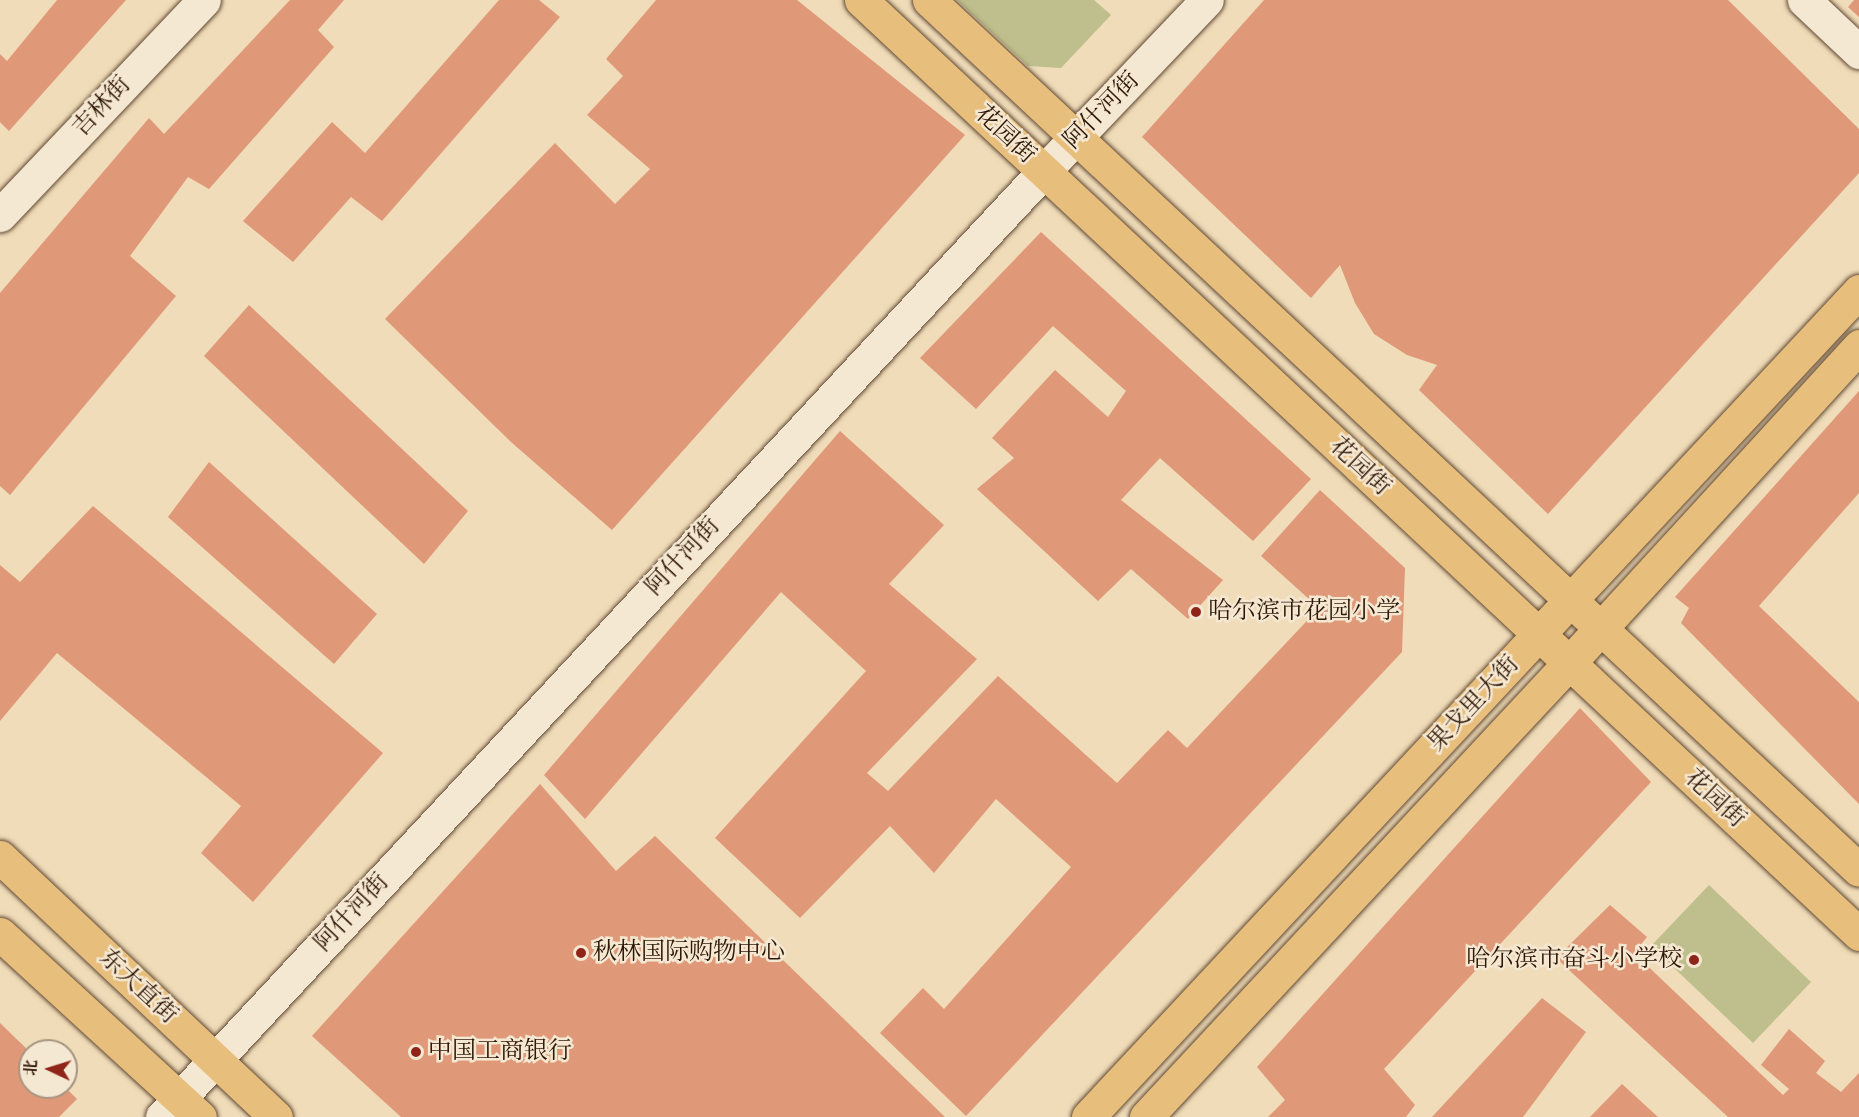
<!DOCTYPE html>
<meta charset="utf-8">
<style>
body{margin:0}
#map{position:relative;width:1859px;height:1117px;overflow:hidden;background:#f0dcb9;font-family:"IM FELL English","Noto Serif SC",serif}
div>[style]{position:absolute}
.green>*{inset:0;background:#bebf8c}
.building>*{inset:0;background:#df9878}
.roads{filter:drop-shadow(0 0 2px #604933) drop-shadow(0 0 2px #604933)}
.minor>*{height:33px;margin:-16.5px;padding:0 16.5px;transform-origin:16.5px;border-radius:16.5px;background:#f5e8d2}
.major>*{height:33px;margin:-16.5px;padding:0 16.5px;transform-origin:16.5px;border-radius:16.5px;background:#e8be7c}
.dots>*{width:16px;height:16px;translate:-50% -50%;box-sizing:border-box;border:3px solid #f5e8d2;border-radius:50%}
span{translate:-50% -50%;white-space:nowrap;text-align:center;line-height:1.15;-webkit-text-stroke:5px #f5e8d2;paint-order:stroke}
.street-label{font-size:24px;color:#301806}
.poi-label{font-size:24px;color:#301806}
.left{translate:0 -50%;text-align:left}
.right{translate:-100% -50%;text-align:right}
.north{position:absolute;left:18px;top:1039px;width:60px;height:60px;box-sizing:border-box;background:#f5e8d2;border:2px solid #a69580;border-radius:50%;rotate:274deg;font-size:16px;font-weight:700;line-height:24px;text-align:center;color:#301806}
.north::after{content:'';display:block;margin:auto;width:21px;height:27px;background:#8f2418;clip-path:polygon(50% 0,100% 100%,50% 72%,0 100%)}
</style>
<div id="map">
<div class="green">
<i style="clip-path:polygon(957px 0,1094px 0,1111px 15px,1061px 68px,1028px 66px)"></i>
<i style="clip-path:polygon(1709px 885px,1811px 982px,1753px 1043px,1651px 946px)"></i>
</div>
<div class="building">
<i style="clip-path:polygon(57px 0,126px 0,9px 131px,0 122px,0 54px,7px 61px)"></i>
<i style="clip-path:polygon(290px 0,344px 0,318px 30px,334px 47px,209px 189px,188px 177px,130px 256px,176px 296px,10px 495px,0 486px,0 293px,149px 118px,164px 134px)"></i>
<i style="clip-path:polygon(499px 0,539px 0,560px 17px,382px 221px,351px 197px,293px 262px,243px 221px,332px 122px,365px 153px)"></i>
<i style="clip-path:polygon(656px 0,797px 0,965px 135px,612px 530px,511px 442px,385px 319px,555px 143px,615px 204px,650px 169px,587px 115px,623px 76px,606px 59px)"></i>
<i style="clip-path:polygon(1264px 0,1728px 0,1859px 129px,1859px 173px,1548px 514px,1419px 390px,1437px 365px,1407px 355px,1374px 334px,1355px 303px,1340px 265px,1311px 298px,1142px 137px)"></i>
<i style="clip-path:polygon(1854px 0,1859px 0,1859px 17px,1848px 7px)"></i>
<i style="clip-path:polygon(1041px 232px,1311px 479px,1253px 541px,1160px 458px,1121px 500px,1223px 580px,1188px 619px,1131px 569px,1098px 601px,977px 489px,1014px 458px,992px 438px,1055px 370px,1108px 417px,1126px 391px,1053px 326px,976px 409px,920px 358px)"></i>
<i style="clip-path:polygon(249px 305px,468px 511px,424px 564px,204px 356px)"></i>
<i style="clip-path:polygon(1859px 391px,1859px 493px,1759px 606px,1859px 702px,1859px 804px,1681px 623px,1689px 608px,1675px 597px)"></i>
<i style="clip-path:polygon(840px 431px,944px 525px,889px 584px,977px 659px,867px 773px,888px 791px,998px 676px,1117px 783px,1168px 730px,1187px 748px,1319px 608px,1261px 556px,1320px 490px,1405px 568px,1402px 652px,966px 1116px,880px 1033px,923px 988px,944px 1009px,1071px 867px,996px 799px,934px 873px,890px 826px,800px 918px,715px 838px,866px 671px,781px 592px,585px 819px,544px 775px)"></i>
<i style="clip-path:polygon(209px 462px,377px 614px,334px 664px,168px 517px)"></i>
<i style="clip-path:polygon(93px 506px,383px 753px,253px 902px,201px 853px,241px 806px,57px 653px,0 721px,0 565px,20px 582px)"></i>
<i style="clip-path:polygon(1580px 708px,1651px 782px,1384px 1069px,1415px 1105px,1406px 1117px,1268px 1117px,1285px 1100px,1257px 1067px)"></i>
<i style="clip-path:polygon(540px 784px,616px 871px,655px 836px,945px 1117px,401px 1117px,312px 1036px)"></i>
<i style="clip-path:polygon(1610px 905px,1647px 937px,1634px 953px,1783px 1095px,1789px 1089px,1761px 1065px,1789px 1029px,1825px 1061px,1816px 1073px,1841px 1092px,1859px 1073px,1859px 1117px,1728px 1117px,1556px 958px)"></i>
<i style="clip-path:polygon(1542px 998px,1586px 1032px,1523px 1117px,1432px 1117px)"></i>
<i style="clip-path:polygon(0 1023px,30px 1052px,30px 1087px,65px 1087px,77px 1099px,59px 1117px,0 1117px)"></i>
<i style="clip-path:polygon(1622px 1084px,1658px 1117px,1590px 1117px)"></i>
</div>
<div class="roads">
<div class="minor">
<i style="left:1804px;top:0;width:76px;rotate:43.4deg"></i>
<i style="left:0;top:215px;width:296px;rotate:-46.5deg"></i>
<i style="left:162px;top:1117px;width:1293px;rotate:-47.01deg"></i>
<i style="left:1044px;top:171px;width:236px;rotate:-46.4deg"></i>
</div>
<div class="major">
<i style="left:861px;top:0;width:1367px;rotate:43.1deg"></i>
<i style="left:929px;top:0;width:1273px;rotate:43.09deg"></i>
<i style="left:0;top:857px;width:379px;rotate:43.3deg"></i>
<i style="left:0;top:934px;width:271px;rotate:42.5deg"></i>
<i style="left:1088px;top:1117px;width:1130px;rotate:-46.97deg"></i>
<i style="left:1146px;top:1117px;width:621px;rotate:-47.02deg"></i>
<i style="left:1569px;top:663px;width:430px;rotate:-47.5deg"></i>
</div>
</div>
<div class="dots">
<i style="left:1196px;top:612px;background:#8f2418"></i>
<i style="left:581px;top:953px;background:#8f2418"></i>
<i style="left:1694px;top:960px;background:#8f2418"></i>
<i style="left:416px;top:1052px;background:#8f2418"></i>
</div>
<div class="street-label">
<span style="left:102px;top:107px;rotate:-47deg">吉林街</span>
<span style="left:1102px;top:111px;rotate:-46deg">阿什河街</span>
<span style="left:1005px;top:135px;rotate:43deg">花园街</span>
<span style="left:1360px;top:467px;rotate:43deg">花园街</span>
<span style="left:683px;top:557px;rotate:-47deg">阿什河街</span>
<span style="left:1474px;top:704px;rotate:-47deg">果戈里大街</span>
<span style="left:1715px;top:799px;rotate:43deg">花园街</span>
<span style="left:352px;top:913px;rotate:-47deg">阿什河街</span>
<span style="left:138px;top:987px;rotate:43deg">东大直街</span>
</div>
<div class="poi-label">
<span class="left" style="left:1208px;top:612px">哈尔滨市花园小学</span>
<span class="left" style="left:593px;top:953px">秋林国际购物中心</span>
<span class="right" style="left:1682px;top:960px">哈尔滨市奋斗小学校</span>
<span class="left" style="left:428px;top:1052px">中国工商银行</span>
</div>
<div class="north">北</div>
</div>
